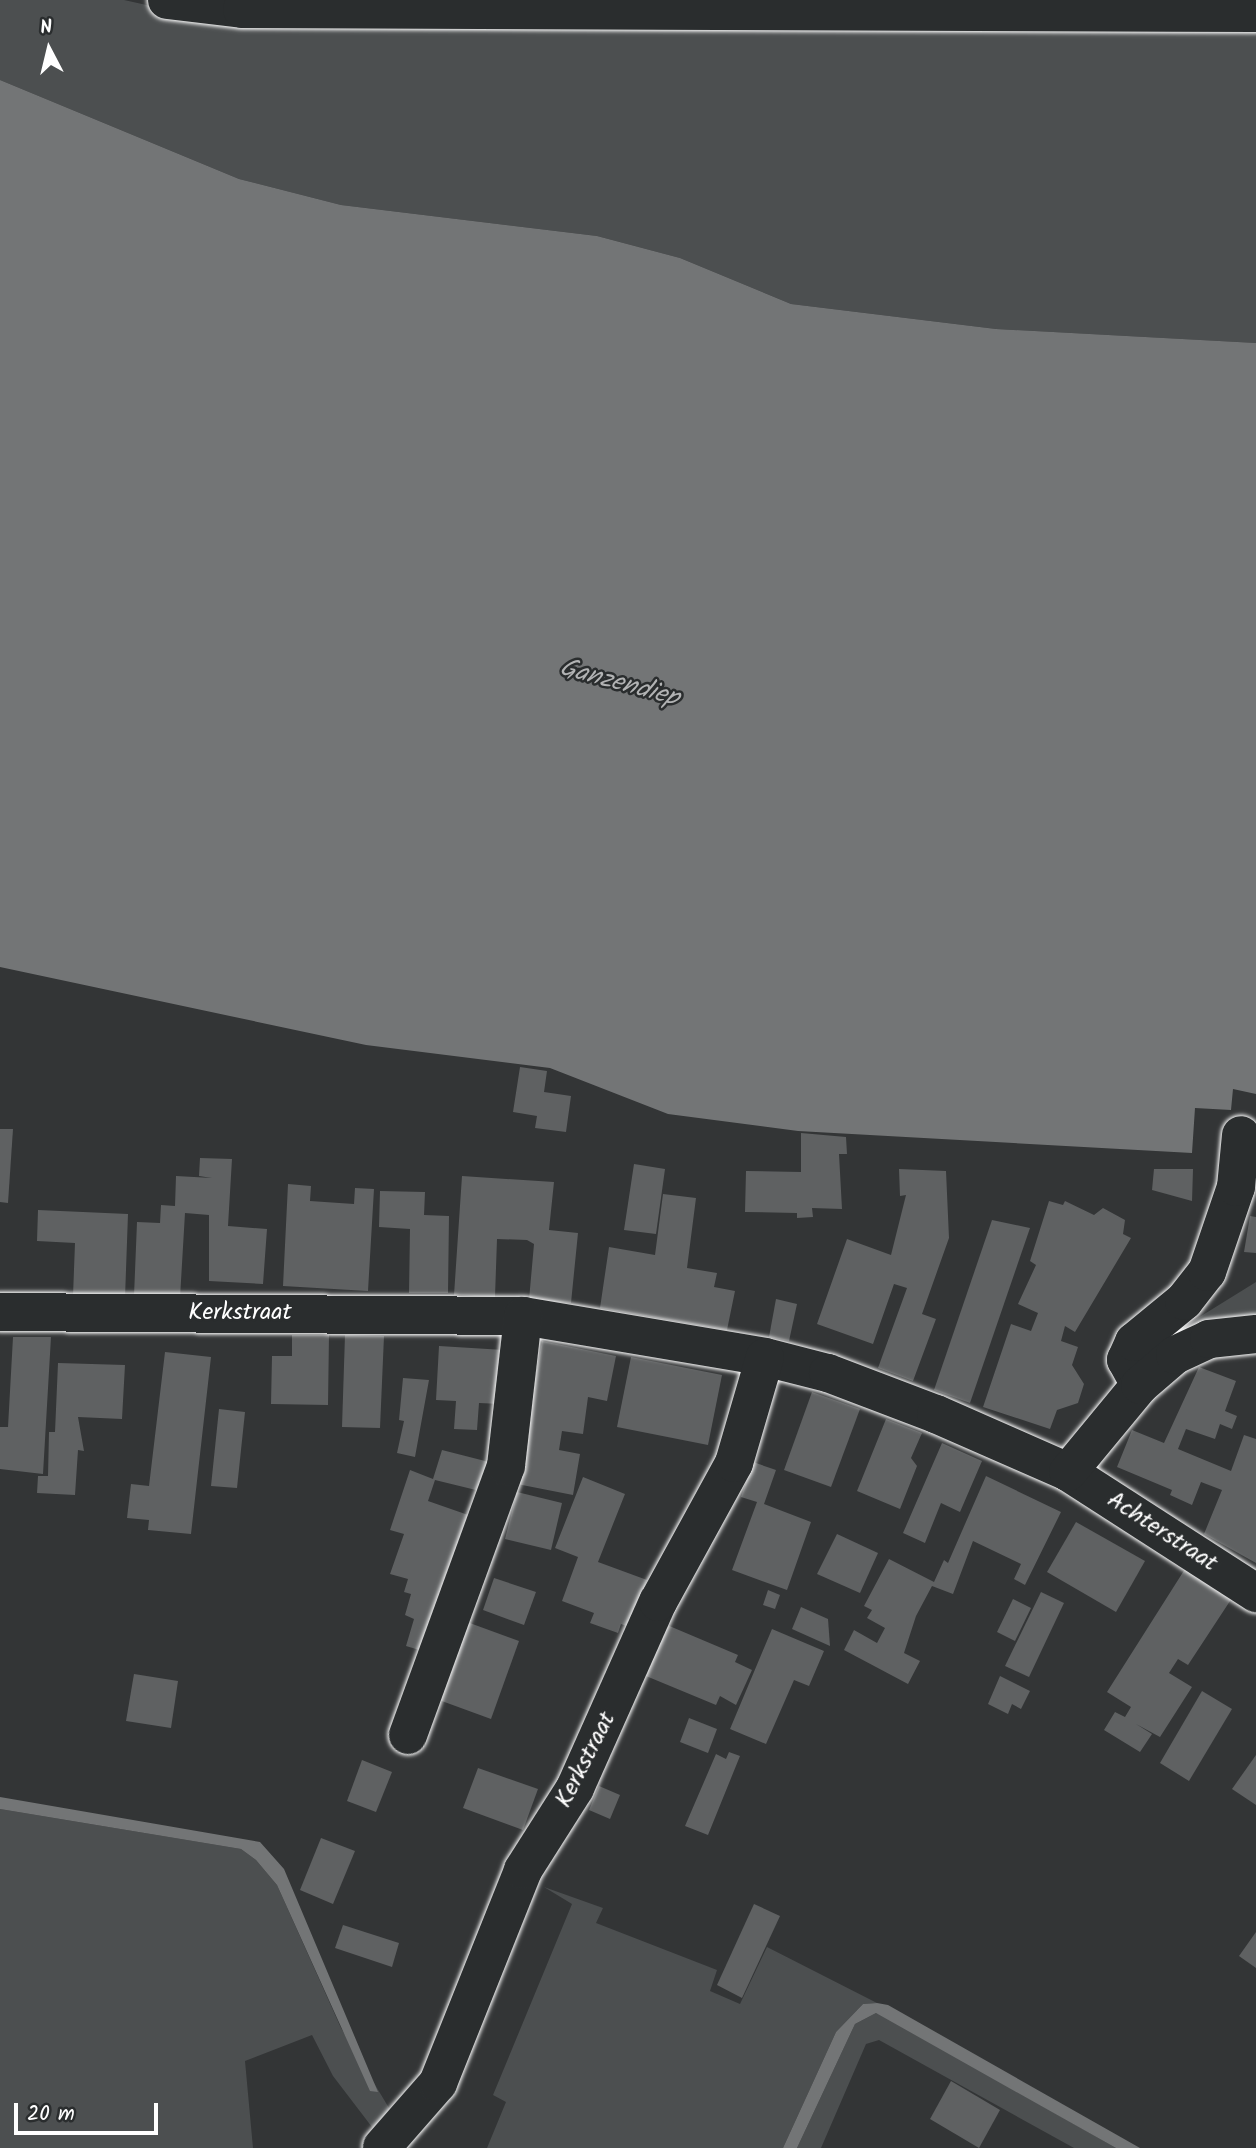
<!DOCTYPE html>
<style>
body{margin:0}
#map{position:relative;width:1256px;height:2148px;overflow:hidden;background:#333536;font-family:Kalam,sans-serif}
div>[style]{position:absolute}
.green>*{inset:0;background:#4c4f50}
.water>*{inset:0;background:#737576}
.building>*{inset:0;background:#5f6162}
.roads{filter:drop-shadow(0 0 2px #fff) drop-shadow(0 0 2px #fff)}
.minor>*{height:38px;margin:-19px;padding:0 19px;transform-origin:19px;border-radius:19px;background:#2a2d2e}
span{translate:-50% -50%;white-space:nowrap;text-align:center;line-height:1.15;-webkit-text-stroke:5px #2a2d2e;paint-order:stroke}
.street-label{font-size:24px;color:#fff}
.water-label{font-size:26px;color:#b2b3b4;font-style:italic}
.north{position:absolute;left:14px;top:14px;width:70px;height:70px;-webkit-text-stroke:5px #2a2d2e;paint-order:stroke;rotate:353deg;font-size:19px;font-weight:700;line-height:28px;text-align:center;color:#fff}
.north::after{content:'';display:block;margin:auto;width:24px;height:32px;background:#fff;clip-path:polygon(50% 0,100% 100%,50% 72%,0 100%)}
.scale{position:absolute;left:14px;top:2103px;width:144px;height:32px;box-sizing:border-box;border:4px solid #fff;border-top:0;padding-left:9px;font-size:21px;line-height:24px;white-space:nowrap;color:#fff;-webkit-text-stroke:5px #2a2d2e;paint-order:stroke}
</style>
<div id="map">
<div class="green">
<i style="clip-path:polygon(0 0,124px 0,178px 12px,1256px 23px,1256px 343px,996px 329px,791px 304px,680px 258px,597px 236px,341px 205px,239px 179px,0 80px)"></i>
<i style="clip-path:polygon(1256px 1282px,1256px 1316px,1219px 1320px,1164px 1339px)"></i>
<i style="clip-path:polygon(0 1809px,241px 1849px,256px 1860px,277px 1885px,341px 2028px,392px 2113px,375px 2131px,333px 2076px,312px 2035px,245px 2061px,253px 2148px,0 2148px)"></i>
<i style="clip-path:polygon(544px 1887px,603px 1908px,596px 1923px,717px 1970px,710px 1991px,740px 2004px,767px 1947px,877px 2003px,863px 2004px,836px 2032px,783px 2148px,487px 2148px,506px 2102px,493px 2095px,572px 1904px)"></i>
<i style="clip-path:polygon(876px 2013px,884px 2015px,1116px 2148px,1074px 2148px,879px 2040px,866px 2044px,821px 2148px,797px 2148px,855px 2024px)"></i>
</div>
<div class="water">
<i style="clip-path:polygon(0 80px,239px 179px,341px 205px,597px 236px,680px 258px,791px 304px,996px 329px,1256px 343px,1256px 1094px,1233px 1089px,1231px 1110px,1195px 1108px,1192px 1153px,798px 1131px,668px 1114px,550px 1068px,366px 1045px,0 967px)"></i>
<i style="clip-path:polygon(0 1797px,260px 1842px,284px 1869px,378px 2092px,370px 2091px,277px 1885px,256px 1860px,241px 1849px,0 1809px)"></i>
<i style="clip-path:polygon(877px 2003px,888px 2005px,1140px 2148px,1116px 2148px,876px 2013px,855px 2024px,797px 2148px,783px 2148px,836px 2032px,863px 2004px)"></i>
</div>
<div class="building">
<i style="clip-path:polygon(520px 1067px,547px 1071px,544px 1092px,571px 1096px,566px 1132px,535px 1128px,537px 1116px,513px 1112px)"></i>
<i style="clip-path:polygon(0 1129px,13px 1129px,8px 1203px,0 1202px)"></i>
<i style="clip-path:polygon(801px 1133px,846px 1137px,847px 1154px,839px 1154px,842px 1209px,812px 1208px,813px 1217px,797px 1218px,797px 1213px,745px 1212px,746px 1171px,801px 1172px)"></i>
<i style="clip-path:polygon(200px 1158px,232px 1159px,228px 1226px,267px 1229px,263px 1284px,209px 1281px,209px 1215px,185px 1213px,180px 1298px,134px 1296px,137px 1222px,160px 1223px,161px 1205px,175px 1206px,176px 1176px,212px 1178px,199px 1176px)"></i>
<i style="clip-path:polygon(634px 1164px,665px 1169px,656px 1234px,624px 1230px)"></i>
<i style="clip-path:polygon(899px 1169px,946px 1171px,949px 1238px,922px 1314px,936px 1319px,913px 1381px,878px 1368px,907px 1288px,894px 1284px,873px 1344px,817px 1324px,847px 1239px,891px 1255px,906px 1195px,900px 1196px)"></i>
<i style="clip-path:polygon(1154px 1169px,1193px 1169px,1192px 1201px,1152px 1190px)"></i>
<i style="clip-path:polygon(462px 1176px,554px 1182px,549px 1230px,578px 1233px,571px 1303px,529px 1300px,534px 1244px,527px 1240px,497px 1239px,495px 1297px,454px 1295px)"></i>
<i style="clip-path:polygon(288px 1184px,311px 1186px,310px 1201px,354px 1204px,355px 1188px,374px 1189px,368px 1291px,283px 1286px)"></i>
<i style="clip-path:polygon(380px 1191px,425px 1192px,424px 1215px,449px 1216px,448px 1293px,409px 1293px,410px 1229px,379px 1227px)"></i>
<i style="clip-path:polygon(663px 1194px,696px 1198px,687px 1268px,717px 1273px,714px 1287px,735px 1291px,727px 1330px,600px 1308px,609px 1247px,655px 1255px)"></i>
<i style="clip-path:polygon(1049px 1201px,1063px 1205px,1065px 1201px,1094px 1215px,1103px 1208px,1125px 1220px,1123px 1234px,1131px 1238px,1075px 1332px,1065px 1326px,1061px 1341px,1078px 1347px,1072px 1365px,1084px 1384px,1078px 1403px,1057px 1410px,1050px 1429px,983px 1407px,1011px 1324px,1031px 1331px,1038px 1313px,1018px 1304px,1036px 1265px,1030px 1261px)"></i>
<i style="clip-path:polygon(38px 1210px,128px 1214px,125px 1298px,73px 1296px,75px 1243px,37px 1241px)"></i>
<i style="clip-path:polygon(1250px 1216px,1256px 1217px,1256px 1253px,1244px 1252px)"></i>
<i style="clip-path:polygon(992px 1220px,1030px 1228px,970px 1403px,934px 1390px)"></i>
<i style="clip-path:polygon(776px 1299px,797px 1304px,789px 1341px,769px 1337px)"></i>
<i style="clip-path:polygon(292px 1335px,329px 1335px,328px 1405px,271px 1404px,272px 1356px,292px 1356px)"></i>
<i style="clip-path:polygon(345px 1335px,384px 1336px,380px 1428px,342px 1427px)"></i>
<i style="clip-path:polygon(13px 1337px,51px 1337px,43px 1474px,0 1469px,0 1427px,8px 1427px)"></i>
<i style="clip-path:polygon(542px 1341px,616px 1356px,607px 1401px,588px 1397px,583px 1434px,562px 1431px,559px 1450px,580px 1454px,573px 1495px,517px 1484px)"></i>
<i style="clip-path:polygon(439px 1346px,504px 1350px,501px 1404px,479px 1403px,477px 1430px,454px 1429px,456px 1401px,436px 1400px)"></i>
<i style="clip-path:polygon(165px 1352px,211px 1357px,191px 1534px,148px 1530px,149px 1520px,127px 1518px,131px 1484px,149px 1486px)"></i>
<i style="clip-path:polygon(631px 1357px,722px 1375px,708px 1445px,617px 1427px)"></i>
<i style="clip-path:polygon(58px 1363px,125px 1365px,122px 1419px,78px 1417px,84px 1451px,78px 1450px,75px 1495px,37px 1493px,38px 1476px,48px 1476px,49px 1432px,55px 1432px)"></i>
<i style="clip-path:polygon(1199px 1367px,1236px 1381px,1225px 1411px,1237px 1416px,1232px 1429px,1220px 1424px,1215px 1439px,1186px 1429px,1178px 1449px,1231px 1471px,1244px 1435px,1256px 1439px,1256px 1563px,1204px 1534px,1222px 1490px,1201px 1482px,1192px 1505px,1170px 1495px,1172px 1490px,1117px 1467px,1132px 1430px,1164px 1443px)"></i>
<i style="clip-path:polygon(403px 1378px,429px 1380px,415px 1457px,397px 1453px,404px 1421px,399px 1420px)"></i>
<i style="clip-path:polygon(812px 1392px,860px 1409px,831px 1487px,784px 1470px)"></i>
<i style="clip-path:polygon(219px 1409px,245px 1412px,237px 1488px,211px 1486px)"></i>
<i style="clip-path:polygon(886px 1419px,922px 1433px,911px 1458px,917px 1466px,900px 1509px,857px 1491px)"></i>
<i style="clip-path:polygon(942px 1443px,982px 1461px,960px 1512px,941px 1503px,925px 1543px,903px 1533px)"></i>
<i style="clip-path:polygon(442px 1450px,489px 1462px,480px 1491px,435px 1480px,428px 1501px,471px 1516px,426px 1652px,406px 1646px,414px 1619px,405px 1615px,411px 1594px,404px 1592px,408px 1579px,390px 1574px,404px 1534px,390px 1530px,410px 1470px,433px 1479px)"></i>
<i style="clip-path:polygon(753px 1462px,776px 1470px,764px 1504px,811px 1522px,787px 1590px,732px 1570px,757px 1502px,741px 1497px)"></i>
<i style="clip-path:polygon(986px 1476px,1061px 1512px,1025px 1585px,1014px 1579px,1021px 1564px,973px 1541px,953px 1594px,932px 1586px,916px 1616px,904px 1653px,920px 1661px,908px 1684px,844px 1650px,854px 1630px,877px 1643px,885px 1628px,867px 1618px,872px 1610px,864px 1606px,889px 1559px,934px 1582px,944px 1560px,948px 1563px)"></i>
<i style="clip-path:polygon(583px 1477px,625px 1494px,598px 1562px,647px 1580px,629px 1627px,621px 1624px,618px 1633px,590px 1623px,594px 1613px,562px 1601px,578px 1557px,555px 1548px)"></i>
<i style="clip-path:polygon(517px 1492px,562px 1503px,551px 1550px,505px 1539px)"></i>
<i style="clip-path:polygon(1076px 1522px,1145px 1561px,1116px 1612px,1047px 1572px)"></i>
<i style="clip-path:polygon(837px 1534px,878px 1553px,860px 1593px,817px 1574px)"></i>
<i style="clip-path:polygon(1185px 1569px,1232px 1598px,1188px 1665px,1178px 1659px,1169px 1673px,1192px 1687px,1160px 1737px,1136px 1724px,1152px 1734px,1140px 1752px,1104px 1730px,1115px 1712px,1125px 1717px,1131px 1707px,1107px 1692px)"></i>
<i style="clip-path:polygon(494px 1578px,536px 1592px,524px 1625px,483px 1610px)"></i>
<i style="clip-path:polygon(768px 1590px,780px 1595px,775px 1609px,763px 1605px)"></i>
<i style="clip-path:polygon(1041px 1592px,1064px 1603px,1029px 1677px,1005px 1666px)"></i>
<i style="clip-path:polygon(1013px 1599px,1031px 1608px,1015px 1641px,997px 1632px)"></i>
<i style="clip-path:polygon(801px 1607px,828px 1619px,830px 1646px,792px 1629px)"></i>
<i style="clip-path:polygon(467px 1622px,519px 1641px,491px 1719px,439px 1700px)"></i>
<i style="clip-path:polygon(667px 1625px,738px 1655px,735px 1662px,752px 1670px,736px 1705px,720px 1696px,716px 1705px,646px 1676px)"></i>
<i style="clip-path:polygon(772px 1629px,824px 1651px,809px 1686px,794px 1680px,766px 1744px,730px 1729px)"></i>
<i style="clip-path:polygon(134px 1674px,178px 1681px,171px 1728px,126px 1721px)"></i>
<i style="clip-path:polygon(1000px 1676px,1030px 1691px,1021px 1709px,1012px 1704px,1008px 1714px,988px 1704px)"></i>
<i style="clip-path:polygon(1202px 1691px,1232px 1709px,1189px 1781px,1160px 1763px)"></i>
<i style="clip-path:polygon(689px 1718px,717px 1729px,708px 1753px,680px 1742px)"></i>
<i style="clip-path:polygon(729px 1752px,740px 1756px,708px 1835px,685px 1826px,716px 1754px,726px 1759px)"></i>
<i style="clip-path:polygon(1256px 1755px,1256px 1805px,1232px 1789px)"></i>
<i style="clip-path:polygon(362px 1760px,392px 1772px,376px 1812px,347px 1801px)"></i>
<i style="clip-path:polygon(478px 1768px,538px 1789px,523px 1830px,463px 1808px)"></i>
<i style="clip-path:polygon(599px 1786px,620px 1795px,610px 1819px,589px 1810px)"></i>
<i style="clip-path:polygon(321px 1838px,355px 1851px,333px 1904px,300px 1890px)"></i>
<i style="clip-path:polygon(754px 1904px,780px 1916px,742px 1998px,717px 1985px)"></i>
<i style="clip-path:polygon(343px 1925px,399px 1943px,392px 1967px,335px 1948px)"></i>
<i style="clip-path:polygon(1256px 1932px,1256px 1968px,1239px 1956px)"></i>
<i style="clip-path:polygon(951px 2081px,1000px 2110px,979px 2148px,930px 2119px)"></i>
</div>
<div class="roads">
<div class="minor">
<i style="left:167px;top:0;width:76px;rotate:6.8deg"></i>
<i style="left:242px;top:9px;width:1014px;rotate:0.23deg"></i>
<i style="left:0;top:1312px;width:523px;rotate:0.44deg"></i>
<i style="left:523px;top:1316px;width:245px;rotate:9.6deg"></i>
<i style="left:765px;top:1357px;width:65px;rotate:14.3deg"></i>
<i style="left:828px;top:1373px;width:116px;rotate:20.8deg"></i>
<i style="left:936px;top:1414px;width:144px;rotate:23.7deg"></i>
<i style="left:1068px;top:1472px;width:224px;rotate:32.8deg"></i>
<i style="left:1140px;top:1385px;width:29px;rotate:-119deg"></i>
<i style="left:1126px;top:1360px;width:20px;rotate:-66deg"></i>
<i style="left:1134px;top:1342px;width:65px;rotate:-39.4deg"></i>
<i style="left:1184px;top:1301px;width:37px;rotate:-52deg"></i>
<i style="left:1207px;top:1272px;width:90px;rotate:-71.2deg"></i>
<i style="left:1236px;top:1187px;width:52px;rotate:-84.5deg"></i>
<i style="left:1068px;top:1472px;width:113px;rotate:-50.4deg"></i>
<i style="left:1140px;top:1385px;width:46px;rotate:-40.6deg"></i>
<i style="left:1175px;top:1355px;width:38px;rotate:-25deg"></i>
<i style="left:1209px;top:1339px;width:47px;rotate:-6.1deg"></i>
<i style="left:408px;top:1735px;width:286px;rotate:-70deg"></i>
<i style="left:506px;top:1466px;width:151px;rotate:-83.5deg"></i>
<i style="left:382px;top:2147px;width:85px;rotate:-48.8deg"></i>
<i style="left:438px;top:2083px;width:229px;rotate:-68.2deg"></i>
<i style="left:523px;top:1870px;width:97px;rotate:-57.6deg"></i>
<i style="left:575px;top:1788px;width:204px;rotate:-66deg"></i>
<i style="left:658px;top:1602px;width:158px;rotate:-61.3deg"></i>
<i style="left:734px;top:1463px;width:110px;rotate:-73.7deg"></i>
</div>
</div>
<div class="street-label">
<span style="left:240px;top:1313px">Kerkstraat</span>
<span style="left:1162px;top:1532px;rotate:33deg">Achterstraat</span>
<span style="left:586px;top:1760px;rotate:-63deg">Kerkstraat</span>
</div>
<div class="water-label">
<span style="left:619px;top:684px;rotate:15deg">Ganzendiep</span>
</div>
<div class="north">N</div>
<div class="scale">20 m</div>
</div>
